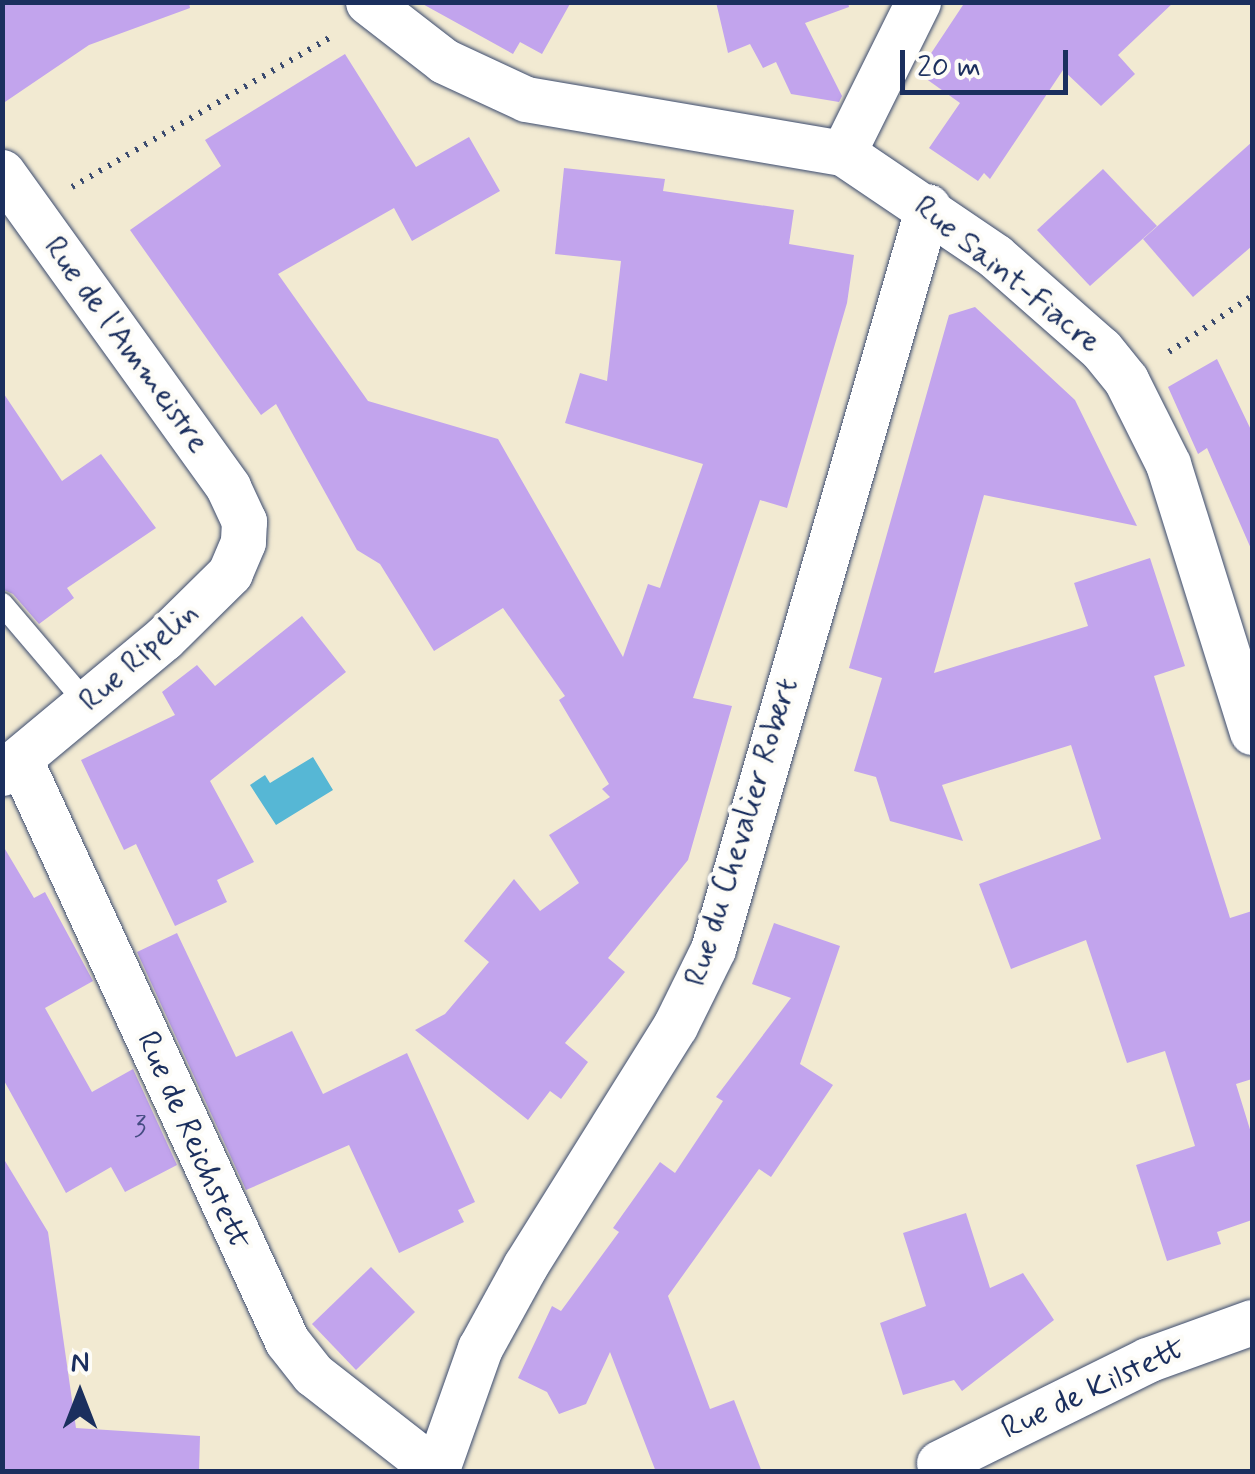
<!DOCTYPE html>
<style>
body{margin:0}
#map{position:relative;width:1255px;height:1474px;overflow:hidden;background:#f2ead2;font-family:Mynerve,sans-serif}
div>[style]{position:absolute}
.water>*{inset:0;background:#56b7d5}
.building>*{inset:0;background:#c2a4ed}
.path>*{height:6px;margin-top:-3px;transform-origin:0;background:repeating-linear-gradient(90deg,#3b4b6f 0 2.5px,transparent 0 10.5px)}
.roads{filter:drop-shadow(0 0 2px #3b4b6f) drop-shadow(0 0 2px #3b4b6f)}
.service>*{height:22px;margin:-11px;padding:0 11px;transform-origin:11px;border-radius:11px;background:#fff}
.minor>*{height:45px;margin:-22.5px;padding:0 22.5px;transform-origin:22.5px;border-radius:22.5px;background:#fff}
span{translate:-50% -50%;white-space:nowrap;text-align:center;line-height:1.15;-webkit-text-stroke:8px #fdfcf7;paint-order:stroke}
.number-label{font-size:28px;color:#454c82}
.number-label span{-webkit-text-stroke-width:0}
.street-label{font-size:32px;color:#1b2f5e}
.frame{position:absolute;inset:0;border:5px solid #1b2f5e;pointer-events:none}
.north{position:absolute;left:30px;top:1344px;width:100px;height:100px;-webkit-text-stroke:8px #fdfcf7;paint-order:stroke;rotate:0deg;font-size:28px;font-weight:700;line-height:40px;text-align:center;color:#1b2f5e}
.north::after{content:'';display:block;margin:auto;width:35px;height:45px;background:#1b2f5e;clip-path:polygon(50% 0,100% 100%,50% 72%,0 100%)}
.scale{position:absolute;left:900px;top:50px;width:168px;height:45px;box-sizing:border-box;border:5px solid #1b2f5e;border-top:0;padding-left:12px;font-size:30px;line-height:35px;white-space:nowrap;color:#1b2f5e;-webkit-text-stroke:8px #fdfcf7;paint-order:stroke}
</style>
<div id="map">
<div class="water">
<i style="clip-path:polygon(313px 757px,333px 790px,276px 825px,250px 785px,265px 775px,270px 783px)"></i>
</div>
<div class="building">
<i style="clip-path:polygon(2px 2px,189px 2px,190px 8px,89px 45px,2px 104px)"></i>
<i style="clip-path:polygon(419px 2px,571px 2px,542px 54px,520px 42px,513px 54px)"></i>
<i style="clip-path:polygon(716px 2px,848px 2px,849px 7px,805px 23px,842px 96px,839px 102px,791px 94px,776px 62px,763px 68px,750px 44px,728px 53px)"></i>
<i style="clip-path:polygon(965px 2px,1174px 2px,1118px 55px,1135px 74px,1101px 106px,1063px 70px,990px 179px,984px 173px,978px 181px,929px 148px,960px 103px,918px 73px)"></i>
<i style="clip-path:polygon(345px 54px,416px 167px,469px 137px,500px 191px,412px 241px,394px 208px,278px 274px,368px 401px,498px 439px,623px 657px,648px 584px,660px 588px,703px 464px,565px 423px,580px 373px,607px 381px,621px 261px,555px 254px,564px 168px,665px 179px,663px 191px,794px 210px,789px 244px,854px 255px,847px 303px,787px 508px,760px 500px,693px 698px,732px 706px,688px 860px,608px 958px,625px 972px,565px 1043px,588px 1062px,561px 1099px,550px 1091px,528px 1120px,415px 1030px,445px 1014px,489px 962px,464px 941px,514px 879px,540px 911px,579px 883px,549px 835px,610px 797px,602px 789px,609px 784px,559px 700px,565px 696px,503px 608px,434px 651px,380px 564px,357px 550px,276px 404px,261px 415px,130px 230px,221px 166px,205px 140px)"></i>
<i style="clip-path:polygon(1252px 142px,1252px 246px,1193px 297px,1143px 239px)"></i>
<i style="clip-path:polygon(1103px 169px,1157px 226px,1090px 286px,1037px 230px)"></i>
<i style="clip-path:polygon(975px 307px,1075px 400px,1137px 526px,984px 495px,934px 673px,1088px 626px,1074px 583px,1150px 558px,1185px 666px,1154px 676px,1230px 918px,1252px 911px,1252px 1079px,1236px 1084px,1252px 1136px,1252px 1220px,1217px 1232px,1221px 1244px,1167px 1261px,1136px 1165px,1195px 1146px,1165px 1051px,1127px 1063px,1086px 940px,1011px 969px,979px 884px,1101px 839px,1071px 745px,942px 785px,963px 841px,890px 821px,876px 777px,854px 771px,882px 678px,849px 668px,949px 315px)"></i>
<i style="clip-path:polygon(1217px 359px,1252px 432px,1252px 551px,1207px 448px,1198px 454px,1168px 387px)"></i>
<i style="clip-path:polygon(2px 391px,62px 481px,101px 454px,156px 528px,67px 588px,74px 598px,39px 624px,13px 594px,2px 589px)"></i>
<i style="clip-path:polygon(302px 616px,346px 672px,210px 781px,254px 862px,217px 880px,227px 902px,175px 926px,136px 844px,124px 850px,81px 760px,175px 715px,162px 692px,197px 665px,215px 686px)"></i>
<i style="clip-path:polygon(2px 844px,34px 898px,45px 892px,93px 981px,45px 1008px,92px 1092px,133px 1069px,177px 1165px,125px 1192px,111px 1167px,66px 1193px,2px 1077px)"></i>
<i style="clip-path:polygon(774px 923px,840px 946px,800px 1064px,833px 1085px,771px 1177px,759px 1169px,668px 1296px,710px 1409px,734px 1400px,762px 1472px,656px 1472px,610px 1352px,586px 1404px,559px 1414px,547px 1392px,518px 1378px,552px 1306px,561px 1311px,619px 1232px,613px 1228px,660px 1162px,675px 1173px,723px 1101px,716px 1097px,791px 998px,752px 984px)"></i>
<i style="clip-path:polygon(177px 933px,236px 1057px,292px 1031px,323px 1094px,407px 1053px,475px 1202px,458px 1210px,464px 1222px,399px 1253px,349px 1145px,246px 1190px,137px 952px)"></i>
<i style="clip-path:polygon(2px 1156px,48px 1232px,76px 1428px,200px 1436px,199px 1472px,2px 1472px)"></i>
<i style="clip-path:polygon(966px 1213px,990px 1288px,1023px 1273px,1054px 1320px,962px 1391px,954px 1380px,903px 1395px,880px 1323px,926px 1306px,903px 1233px)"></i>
<i style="clip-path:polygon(371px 1267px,415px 1312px,356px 1370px,312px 1324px)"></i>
</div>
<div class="path">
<i style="left:72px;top:187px;width:303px;rotate:-30.1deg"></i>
<i style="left:1169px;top:352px;width:100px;rotate:-34deg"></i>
</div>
<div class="roads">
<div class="service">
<i style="left:2px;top:604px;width:131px;rotate:49.6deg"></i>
</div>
<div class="minor">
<i style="left:368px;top:2px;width:96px;rotate:37.8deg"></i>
<i style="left:444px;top:61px;width:90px;rotate:24.9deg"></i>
<i style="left:526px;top:99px;width:322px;rotate:9.7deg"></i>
<i style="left:843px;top:153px;width:184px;rotate:34.1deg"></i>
<i style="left:995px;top:256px;width:141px;rotate:41.3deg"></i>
<i style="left:1101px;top:349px;width:40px;rotate:51deg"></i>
<i style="left:1126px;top:380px;width:94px;rotate:63.4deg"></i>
<i style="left:1168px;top:464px;width:281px;rotate:72.6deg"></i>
<i style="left:843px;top:153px;width:169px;rotate:-63.6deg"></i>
<i style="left:2px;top:172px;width:388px;rotate:54.3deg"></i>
<i style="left:228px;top:487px;width:38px;rotate:65deg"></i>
<i style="left:244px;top:521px;width:21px;rotate:93deg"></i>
<i style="left:243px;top:542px;width:34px;rotate:113deg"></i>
<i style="left:230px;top:573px;width:93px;rotate:135.4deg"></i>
<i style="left:164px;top:638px;width:211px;rotate:140.2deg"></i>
<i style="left:20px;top:760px;width:639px;rotate:65.32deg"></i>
<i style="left:287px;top:1341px;width:42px;rotate:51.8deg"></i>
<i style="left:313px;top:1374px;width:156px;rotate:38deg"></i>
<i style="left:939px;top:1463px;width:232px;rotate:-26.3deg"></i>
<i style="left:1147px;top:1360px;width:112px;rotate:-19.9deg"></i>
<i style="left:436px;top:1472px;width:132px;rotate:-70.5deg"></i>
<i style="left:480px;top:1348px;width:94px;rotate:-61.2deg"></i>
<i style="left:525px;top:1266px;width:283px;rotate:-58deg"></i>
<i style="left:675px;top:1026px;width:86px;rotate:-63.7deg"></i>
<i style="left:713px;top:949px;width:773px;rotate:-73.86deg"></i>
</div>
</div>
<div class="number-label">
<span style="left:140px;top:1128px">3</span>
</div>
<div class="street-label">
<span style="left:1007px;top:275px;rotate:39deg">Rue Saint-Fiacre</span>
<span style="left:126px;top:345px;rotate:54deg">Rue de l'Ammeistre</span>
<span style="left:139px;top:657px;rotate:-42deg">Rue Ripelin</span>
<span style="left:742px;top:832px;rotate:-73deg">Rue du Chevalier Robert</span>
<span style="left:193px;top:1141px;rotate:66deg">Rue de Reichstett</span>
<span style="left:1094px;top:1389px;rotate:-25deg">Rue de Kilstett</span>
</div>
<div class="frame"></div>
<div class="north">N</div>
<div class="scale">20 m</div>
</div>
